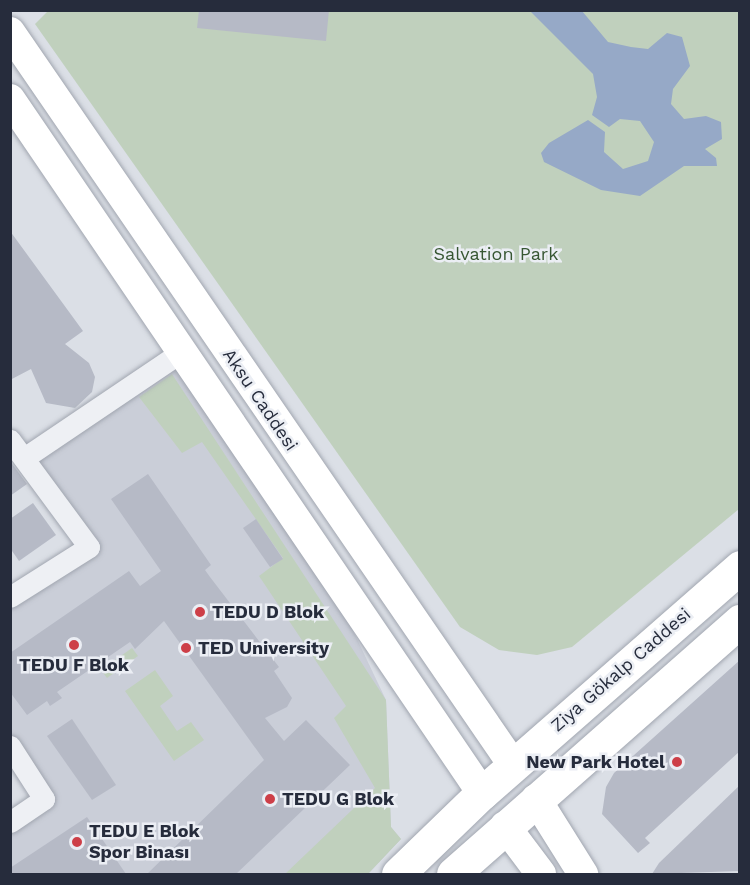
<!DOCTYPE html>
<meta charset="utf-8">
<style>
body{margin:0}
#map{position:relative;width:750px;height:885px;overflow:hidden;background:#dbdfe6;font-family:"Work Sans",sans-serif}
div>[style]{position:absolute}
.built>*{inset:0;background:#caced8}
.green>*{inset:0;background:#c0d0bd}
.water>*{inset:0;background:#96a9c7}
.building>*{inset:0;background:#b6bac6}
.roads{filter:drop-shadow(0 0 2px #a1a6b0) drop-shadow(0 0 2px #a1a6b0)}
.street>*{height:21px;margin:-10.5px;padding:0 10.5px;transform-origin:10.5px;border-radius:10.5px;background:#eef0f4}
.secondary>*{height:30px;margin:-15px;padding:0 15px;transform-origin:15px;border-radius:15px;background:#fff}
.primary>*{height:33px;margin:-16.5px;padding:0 16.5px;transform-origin:16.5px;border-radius:16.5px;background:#fff}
.dots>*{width:16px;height:16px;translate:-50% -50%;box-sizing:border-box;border:3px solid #ebeef4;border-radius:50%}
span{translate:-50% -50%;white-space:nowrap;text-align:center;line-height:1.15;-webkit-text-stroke:5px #ebeef4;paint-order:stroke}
.park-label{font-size:18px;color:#375733}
.street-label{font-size:18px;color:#262c3c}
.poi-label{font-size:18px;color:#262c3c;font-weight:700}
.left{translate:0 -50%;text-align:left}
.right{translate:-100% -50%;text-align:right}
.frame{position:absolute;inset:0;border:12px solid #262c3c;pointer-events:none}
</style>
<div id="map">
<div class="built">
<i style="clip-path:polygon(184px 350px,299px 517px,386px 700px,391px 827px,401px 839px,368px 874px,11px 874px,11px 822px,44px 799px,11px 746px,11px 597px,89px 547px,24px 458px)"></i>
</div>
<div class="green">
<i style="clip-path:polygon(49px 10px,739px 11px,739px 509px,572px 647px,537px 655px,499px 650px,460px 627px,35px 24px)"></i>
<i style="clip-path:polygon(172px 374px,386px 700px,391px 827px,401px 839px,368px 874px,285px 874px,375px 788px,334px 718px,346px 706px,259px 576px,283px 558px,202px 442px,182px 453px,139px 397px)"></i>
<i style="clip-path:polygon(132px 648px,138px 656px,107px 678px,101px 670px)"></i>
<i style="clip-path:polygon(155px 670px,173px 696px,160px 706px,177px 731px,191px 722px,204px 740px,174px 761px,125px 691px)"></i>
</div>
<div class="water">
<i style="clip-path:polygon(530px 11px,582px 11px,608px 42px,631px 47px,648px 49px,667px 33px,682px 37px,690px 66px,673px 89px,671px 104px,684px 119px,706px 116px,721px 122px,722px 139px,705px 149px,716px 158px,717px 166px,684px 166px,640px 196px,601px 190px,544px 162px,541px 153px,549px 143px,588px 120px,605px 132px,604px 152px,623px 169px,648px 161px,654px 142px,640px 121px,620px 119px,609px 127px,592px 115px,597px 97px,593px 74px)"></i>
</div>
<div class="building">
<i style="clip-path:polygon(199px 10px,329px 10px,326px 41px,197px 28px)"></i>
<i style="clip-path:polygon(10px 231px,83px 331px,65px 344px,89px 363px,95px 377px,92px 392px,75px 408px,46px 403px,31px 369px,10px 380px)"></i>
<i style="clip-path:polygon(10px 461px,27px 484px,10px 496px)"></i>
<i style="clip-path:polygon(148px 474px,211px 565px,205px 570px,210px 577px,279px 667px,274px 671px,292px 698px,287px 707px,265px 718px,284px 741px,306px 720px,350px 765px,236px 874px,147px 874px,264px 760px,164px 621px,135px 649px,130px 642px,57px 692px,62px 698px,50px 706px,47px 701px,27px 715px,10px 692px,10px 653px,129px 571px,140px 586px,161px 571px,111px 499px)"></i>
<i style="clip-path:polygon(33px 503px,56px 535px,19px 561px,10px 548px,10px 519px)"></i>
<i style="clip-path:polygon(256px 519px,283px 559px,270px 567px,243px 528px)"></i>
<i style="clip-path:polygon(740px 660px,740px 751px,645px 838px,650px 843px,638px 853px,602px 814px,606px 787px,614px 773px)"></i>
<i style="clip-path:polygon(72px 719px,116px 785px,92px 800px,47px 736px)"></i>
<i style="clip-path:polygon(740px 785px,740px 871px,652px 874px,659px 863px)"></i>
<i style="clip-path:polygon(87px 817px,126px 874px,10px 874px,10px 868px)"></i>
</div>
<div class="roads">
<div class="street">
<i style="left:10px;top:440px;width:133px;rotate:53.6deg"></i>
<i style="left:89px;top:547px;width:93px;rotate:147.7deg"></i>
<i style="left:24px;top:458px;width:193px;rotate:-34deg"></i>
<i style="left:10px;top:746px;width:63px;rotate:57.3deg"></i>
<i style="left:44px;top:799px;width:41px;rotate:145.9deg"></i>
</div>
<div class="secondary">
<i style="left:10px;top:32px;width:889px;rotate:55.54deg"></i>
<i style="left:10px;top:99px;width:839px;rotate:55.78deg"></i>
<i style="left:536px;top:799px;width:89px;rotate:57.9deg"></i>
<i style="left:505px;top:826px;width:60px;rotate:53.1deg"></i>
</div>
<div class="primary">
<i style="left:398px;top:874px;width:117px;rotate:-44deg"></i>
<i style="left:482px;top:793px;width:343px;rotate:-41.2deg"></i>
<i style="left:453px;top:874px;width:383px;rotate:-41.4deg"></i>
</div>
</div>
<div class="dots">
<i style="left:200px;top:612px;background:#cd3f48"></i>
<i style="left:74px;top:645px;background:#cd3f48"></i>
<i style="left:186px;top:648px;background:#cd3f48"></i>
<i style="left:677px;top:762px;background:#cd3f48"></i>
<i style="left:270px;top:799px;background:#cd3f48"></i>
<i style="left:77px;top:842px;background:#cd3f48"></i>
</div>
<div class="park-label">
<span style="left:496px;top:254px">Salvation Park</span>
</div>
<div class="street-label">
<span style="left:260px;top:400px;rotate:56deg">Aksu Caddesi</span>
<span style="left:621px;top:670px;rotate:-41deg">Ziya Gökalp Caddesi</span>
</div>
<div class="poi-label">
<span class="left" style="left:212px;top:612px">TEDU D Blok</span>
<span class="left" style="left:198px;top:648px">TED University</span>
<span style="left:74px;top:665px">TEDU F Blok</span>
<span class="right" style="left:665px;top:762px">New Park Hotel</span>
<span class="left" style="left:282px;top:799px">TEDU G Blok</span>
<span class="left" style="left:89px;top:842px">TEDU E Blok<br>Spor Binası</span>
</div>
<div class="frame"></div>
</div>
